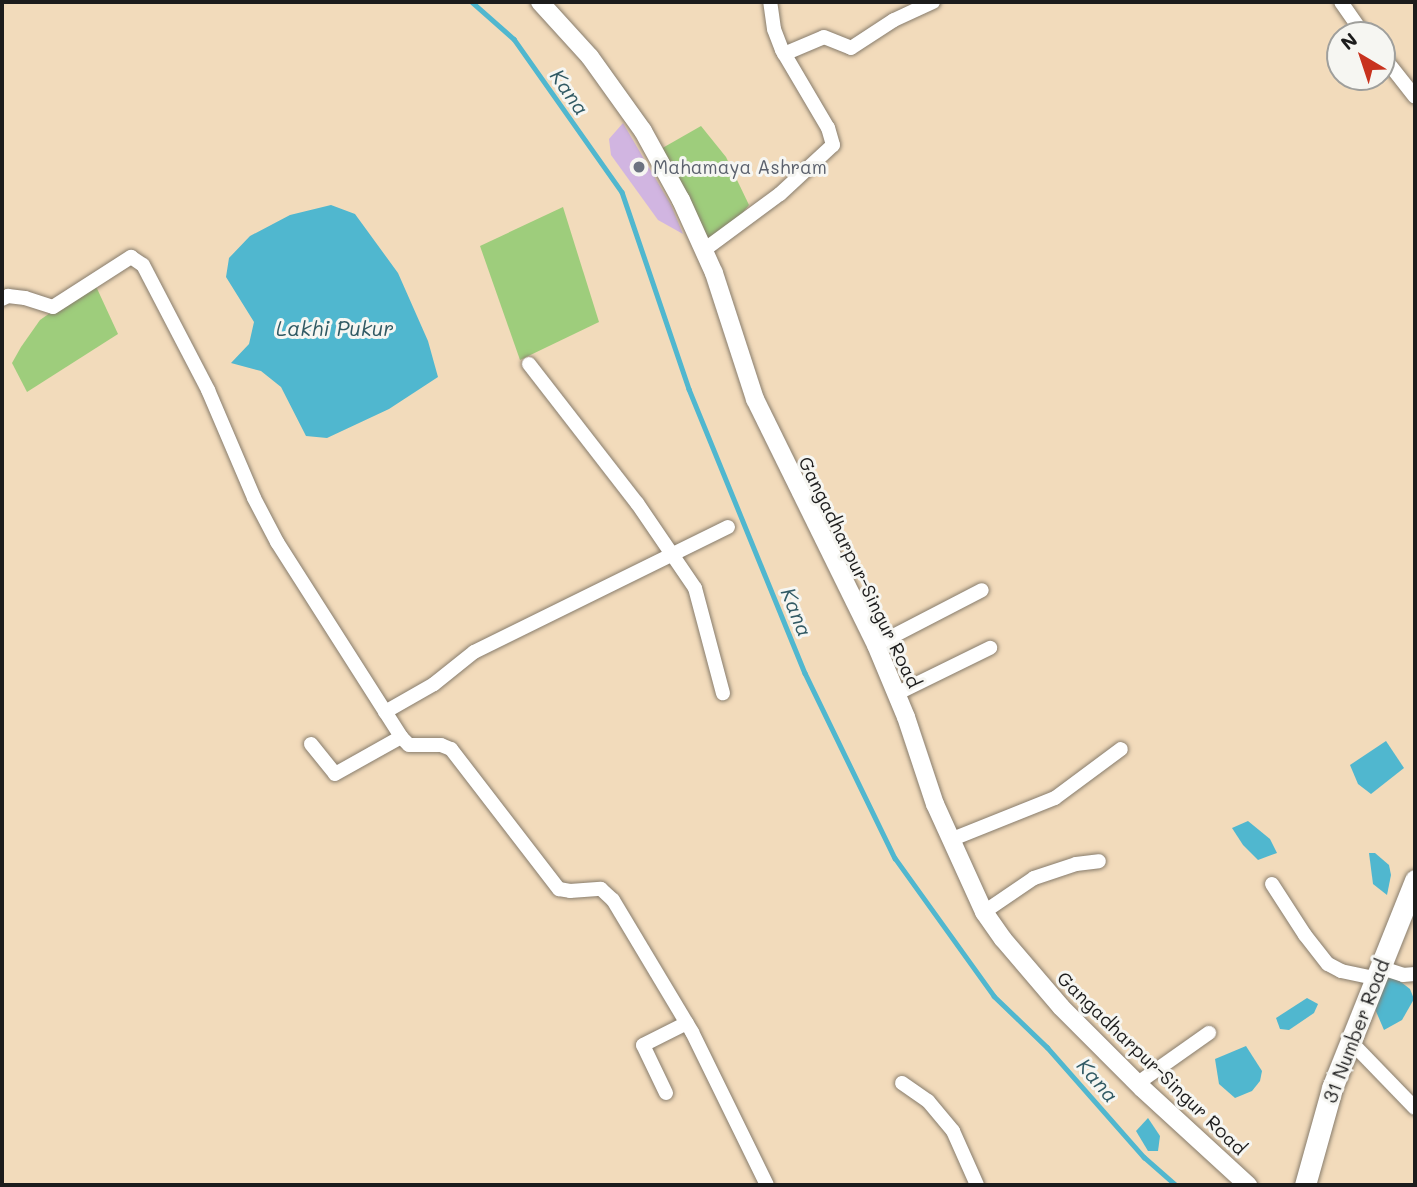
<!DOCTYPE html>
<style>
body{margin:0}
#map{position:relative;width:1417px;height:1187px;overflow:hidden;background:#f2dbbb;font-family:Mali,sans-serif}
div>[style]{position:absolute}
.green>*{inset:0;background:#9ecd7c}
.water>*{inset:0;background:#50b7cf}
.stream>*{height:4.5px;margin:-2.25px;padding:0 2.25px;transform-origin:2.25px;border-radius:2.25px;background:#50b7cf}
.building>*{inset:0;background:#d1b5e1}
.roads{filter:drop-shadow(0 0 2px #877c6c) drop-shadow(0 0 2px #877c6c)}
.minor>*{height:14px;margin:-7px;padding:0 7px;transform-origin:7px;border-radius:7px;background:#fff}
.tertiary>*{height:18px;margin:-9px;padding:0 9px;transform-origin:9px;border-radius:9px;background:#fff}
.secondary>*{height:21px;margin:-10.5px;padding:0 10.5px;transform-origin:10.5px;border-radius:10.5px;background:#fff}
.dots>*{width:19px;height:19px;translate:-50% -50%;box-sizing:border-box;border:4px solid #f6f6f2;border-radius:50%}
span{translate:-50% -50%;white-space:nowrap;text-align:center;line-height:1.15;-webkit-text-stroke:6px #f6f6f2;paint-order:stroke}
.worship-label{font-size:19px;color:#5b616d}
.left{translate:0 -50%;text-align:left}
.street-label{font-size:19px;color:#1c1c1c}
.water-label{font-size:21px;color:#315a64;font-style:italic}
.frame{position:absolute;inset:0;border:4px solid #1c1c1c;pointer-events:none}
.north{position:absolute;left:1326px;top:21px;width:70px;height:70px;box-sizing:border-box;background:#f6f6f2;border:2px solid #9f9f9c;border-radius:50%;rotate:321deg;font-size:19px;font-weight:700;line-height:28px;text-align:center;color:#1c1c1c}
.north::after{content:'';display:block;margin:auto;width:24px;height:32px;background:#c8321e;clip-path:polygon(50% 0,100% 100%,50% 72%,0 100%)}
</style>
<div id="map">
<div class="green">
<i style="clip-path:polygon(701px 126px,726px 157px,749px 205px,728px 231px,705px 243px,659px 150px)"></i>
<i style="clip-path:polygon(563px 207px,599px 322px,520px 360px,480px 246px)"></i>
<i style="clip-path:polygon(94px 282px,118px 334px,27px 392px,12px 363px,21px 347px,40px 320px)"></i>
</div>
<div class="water">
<i style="clip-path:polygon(331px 205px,355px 214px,398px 273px,428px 341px,438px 377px,389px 409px,327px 438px,306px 436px,281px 387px,261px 371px,231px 363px,249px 344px,254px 322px,226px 277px,229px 258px,250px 236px,290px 215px)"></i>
<i style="clip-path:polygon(1386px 741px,1404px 768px,1371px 794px,1358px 784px,1350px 765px)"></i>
<i style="clip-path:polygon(1248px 821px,1270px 839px,1277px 853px,1258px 860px,1243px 845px,1232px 828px)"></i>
<i style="clip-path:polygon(1369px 853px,1375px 853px,1389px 865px,1391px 875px,1387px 895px,1373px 884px)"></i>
<i style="clip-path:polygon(1384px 977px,1397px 979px,1410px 989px,1414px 999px,1402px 1020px,1384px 1030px,1375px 1009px)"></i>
<i style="clip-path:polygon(1307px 998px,1318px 1004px,1314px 1013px,1289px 1030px,1280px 1029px,1276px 1018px)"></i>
<i style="clip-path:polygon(1246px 1046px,1262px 1071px,1260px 1081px,1252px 1091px,1235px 1098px,1219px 1084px,1215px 1059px)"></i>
<i style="clip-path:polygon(1148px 1118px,1160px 1136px,1158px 1151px,1148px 1151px,1136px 1131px)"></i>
</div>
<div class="stream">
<i style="left:472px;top:2px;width:56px;rotate:41.4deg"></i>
<i style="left:514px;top:39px;width:187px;rotate:54.8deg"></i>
<i style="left:622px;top:192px;width:208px;rotate:71.2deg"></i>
<i style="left:689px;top:389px;width:307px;rotate:67.8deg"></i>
<i style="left:805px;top:673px;width:206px;rotate:64.1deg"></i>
<i style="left:895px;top:858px;width:170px;rotate:54.3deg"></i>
<i style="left:994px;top:996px;width:74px;rotate:43.9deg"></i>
<i style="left:1047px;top:1047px;width:147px;rotate:48.6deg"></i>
<i style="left:1144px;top:1157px;width:43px;rotate:41.2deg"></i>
</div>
<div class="building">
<i style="clip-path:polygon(623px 123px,671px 205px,683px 234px,658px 220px,611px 155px,609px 139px)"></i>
</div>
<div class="roads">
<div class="minor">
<i style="left:1341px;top:2px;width:40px;rotate:55.1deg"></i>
<i style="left:784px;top:54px;width:43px;rotate:-23deg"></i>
<i style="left:824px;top:37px;width:29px;rotate:22deg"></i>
<i style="left:851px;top:48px;width:51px;rotate:-33.1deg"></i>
<i style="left:894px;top:20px;width:43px;rotate:-24.8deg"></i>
<i style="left:1382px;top:55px;width:53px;rotate:51.8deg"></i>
<i style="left:704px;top:250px;width:94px;rotate:-36.4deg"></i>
<i style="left:780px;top:194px;width:72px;rotate:-42.8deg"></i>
<i style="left:833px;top:145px;width:18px;rotate:-106deg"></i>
<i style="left:828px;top:128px;width:91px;rotate:-120.5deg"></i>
<i style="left:782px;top:50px;width:22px;rotate:-111deg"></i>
<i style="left:774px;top:29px;width:27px;rotate:-98deg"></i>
<i style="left:2px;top:299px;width:7px;rotate:-27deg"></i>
<i style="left:8px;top:296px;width:17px;rotate:7deg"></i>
<i style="left:25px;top:298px;width:29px;rotate:18deg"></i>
<i style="left:53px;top:307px;width:93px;rotate:-32.7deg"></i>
<i style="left:131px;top:257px;width:14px;rotate:34deg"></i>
<i style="left:143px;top:265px;width:141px;rotate:62.5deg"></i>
<i style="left:208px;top:390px;width:117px;rotate:66.9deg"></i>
<i style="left:254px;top:498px;width:50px;rotate:62.4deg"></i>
<i style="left:277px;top:542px;width:231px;rotate:57.5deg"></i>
<i style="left:401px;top:737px;width:11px;rotate:45deg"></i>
<i style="left:409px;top:745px;width:32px"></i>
<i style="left:441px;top:745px;width:11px;rotate:22deg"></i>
<i style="left:451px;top:749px;width:177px;rotate:52.4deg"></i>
<i style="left:559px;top:889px;width:11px;rotate:10deg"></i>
<i style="left:570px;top:891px;width:31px;rotate:-4deg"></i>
<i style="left:601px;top:889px;width:16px;rotate:43deg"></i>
<i style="left:613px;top:900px;width:154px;rotate:59.1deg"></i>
<i style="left:692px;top:1032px;width:170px;rotate:63.9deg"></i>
<i style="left:529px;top:364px;width:176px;rotate:52.2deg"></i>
<i style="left:637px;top:503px;width:103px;rotate:55.7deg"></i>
<i style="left:695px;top:588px;width:109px;rotate:75.1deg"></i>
<i style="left:876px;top:645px;width:119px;rotate:-27.4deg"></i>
<i style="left:896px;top:694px;width:105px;rotate:-26.1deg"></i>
<i style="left:385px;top:712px;width:56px;rotate:-29.7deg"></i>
<i style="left:434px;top:684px;width:51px;rotate:-38.7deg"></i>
<i style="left:474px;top:652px;width:283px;rotate:-26.2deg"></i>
<i style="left:311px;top:744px;width:38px;rotate:51deg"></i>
<i style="left:335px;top:774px;width:76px;rotate:-29.3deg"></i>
<i style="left:950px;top:840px;width:113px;rotate:-21.8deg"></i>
<i style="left:1055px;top:798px;width:82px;rotate:-36.6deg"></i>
<i style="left:1272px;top:884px;width:61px;rotate:57.1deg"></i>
<i style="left:1305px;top:935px;width:37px;rotate:52deg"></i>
<i style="left:1328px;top:964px;width:15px;rotate:28deg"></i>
<i style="left:1341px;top:971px;width:35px;rotate:12deg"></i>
<i style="left:984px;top:912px;width:60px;rotate:-34.2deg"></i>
<i style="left:1034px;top:878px;width:44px;rotate:-18.4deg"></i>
<i style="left:1076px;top:864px;width:23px;rotate:-7deg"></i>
<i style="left:1379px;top:967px;width:25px;rotate:18deg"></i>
<i style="left:1403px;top:975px;width:12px;rotate:-5deg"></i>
<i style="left:1350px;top:1041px;width:93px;rotate:45.9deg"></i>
<i style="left:902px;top:1083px;width:32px;rotate:35deg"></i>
<i style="left:928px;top:1101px;width:39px;rotate:50deg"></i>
<i style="left:953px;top:1131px;width:59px;rotate:66deg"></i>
<i style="left:1138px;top:1083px;width:87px;rotate:-35.2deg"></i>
<i style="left:666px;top:1093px;width:53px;rotate:-115.6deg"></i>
<i style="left:643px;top:1045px;width:49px;rotate:-26.6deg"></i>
</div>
<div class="tertiary">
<i style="left:540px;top:2px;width:74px;rotate:47.7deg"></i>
<i style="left:590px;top:57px;width:91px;rotate:54.4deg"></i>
<i style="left:643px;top:131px;width:79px;rotate:61.2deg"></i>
<i style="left:681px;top:200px;width:80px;rotate:65.7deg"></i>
<i style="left:714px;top:273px;width:133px;rotate:72deg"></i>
<i style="left:755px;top:399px;width:274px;rotate:63.8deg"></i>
<i style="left:876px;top:645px;width:78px;rotate:67.4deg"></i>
<i style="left:906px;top:717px;width:92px;rotate:71.6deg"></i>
<i style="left:935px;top:804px;width:119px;rotate:65.6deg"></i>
<i style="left:984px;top:912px;width:33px;rotate:55deg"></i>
<i style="left:1003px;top:939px;width:89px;rotate:49.5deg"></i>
<i style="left:1061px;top:1007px;width:115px;rotate:45deg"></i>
<i style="left:1142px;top:1088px;width:144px;rotate:42.5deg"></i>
</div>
<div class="secondary">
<i style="left:1305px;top:1185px;width:101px;rotate:-74.4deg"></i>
<i style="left:1332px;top:1088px;width:224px;rotate:-68.2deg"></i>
</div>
</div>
<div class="dots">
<i style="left:639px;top:167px;background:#6b7280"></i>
</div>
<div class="worship-label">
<span class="left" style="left:653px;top:167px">Mahamaya Ashram</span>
</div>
<div class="street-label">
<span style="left:860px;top:572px;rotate:64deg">Gangadharpur-Singur Road</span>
<span style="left:1356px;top:1031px;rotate:-69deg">31 Number Road</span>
<span style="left:1152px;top:1063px;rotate:44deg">Gangadharpur-Singur Road</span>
</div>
<div class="water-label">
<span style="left:570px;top:92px;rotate:55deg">Kana</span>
<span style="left:335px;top:328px">Lakhi Pukur</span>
<span style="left:797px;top:612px;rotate:68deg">Kana</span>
<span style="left:1098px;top:1080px;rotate:49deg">Kana</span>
</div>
<div class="frame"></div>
<div class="north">N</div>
</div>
